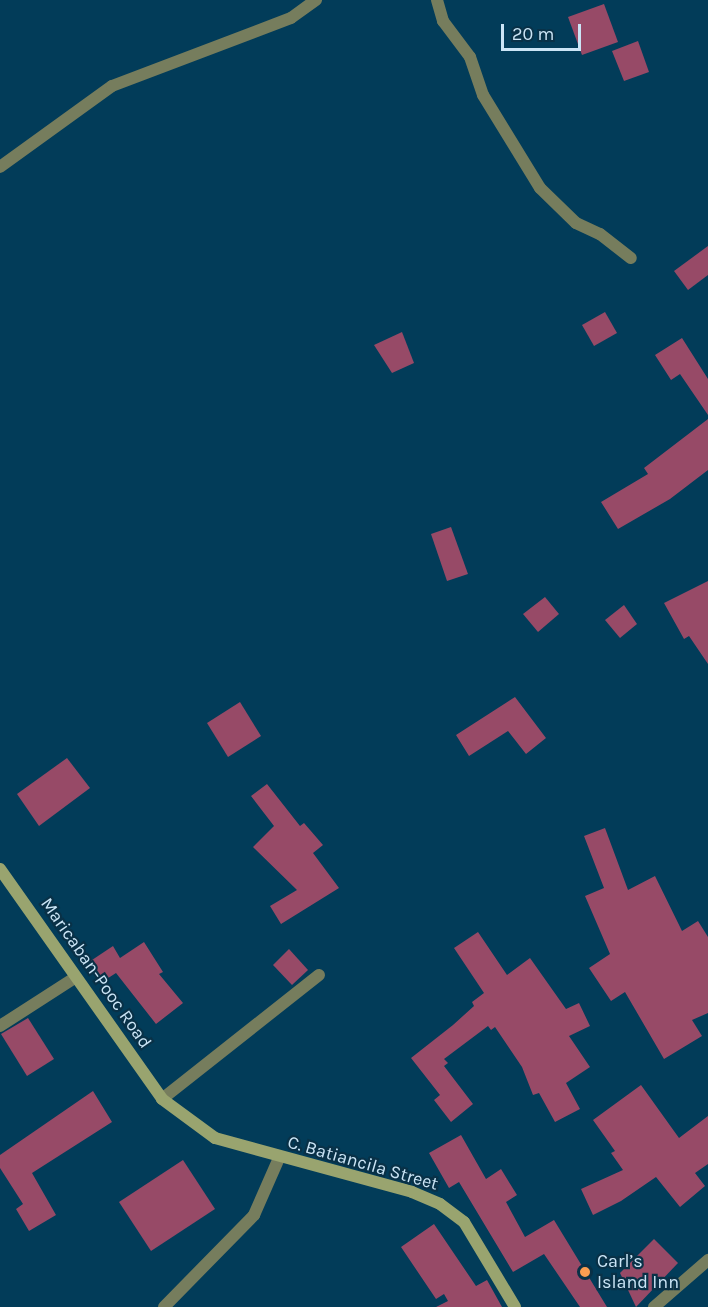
<!DOCTYPE html>
<meta charset="utf-8">
<style>
body{margin:0}
#map{position:relative;width:708px;height:1307px;overflow:hidden;background:#023c59;font-family:Karla,sans-serif}
div>[style]{position:absolute}
.building>*{inset:0;background:#974a67}
.lane>*{height:12px;margin:-6px;padding:0 6px;transform-origin:6px;border-radius:6px;background:#767d5d}
.street>*{height:12px;margin:-6px;padding:0 6px;transform-origin:6px;border-radius:6px;background:#767d5d}
.secondary>*{height:12px;margin:-6px;padding:0 6px;transform-origin:6px;border-radius:6px;background:#99a46f}
.dots>*{width:16px;height:16px;translate:-50% -50%;box-sizing:border-box;border:3px solid #093147;border-radius:50%}
span{translate:-50% -50%;white-space:nowrap;text-align:center;line-height:1.15;-webkit-text-stroke:4.5px #093147;paint-order:stroke}
.street-label{font-size:18px;color:#cbe5f6}
.poi-label{font-size:18px;color:#cbe5f6}
.left{translate:0 -50%;text-align:left}
.scale{position:absolute;left:501px;top:24px;width:80px;height:27px;box-sizing:border-box;border:3px solid #cbe5f6;border-top:0;padding-left:8px;font-size:18px;line-height:21px;white-space:nowrap;color:#cbe5f6;-webkit-text-stroke:4px #093147;paint-order:stroke}
</style>
<div id="map">
<div class="building">
<i style="clip-path:polygon(604px 4px,618px 42px,582px 55px,568px 17px)"></i>
<i style="clip-path:polygon(638px 41px,649px 72px,624px 81px,612px 51px)"></i>
<i style="clip-path:polygon(708px 246px,708px 275px,688px 290px,674px 271px)"></i>
<i style="clip-path:polygon(605px 312px,617px 333px,594px 346px,582px 325px)"></i>
<i style="clip-path:polygon(402px 332px,414px 363px,392px 373px,374px 345px)"></i>
<i style="clip-path:polygon(682px 338px,708px 379px,708px 415px,680px 374px,671px 380px,655px 355px)"></i>
<i style="clip-path:polygon(708px 419px,708px 470px,670px 499px,618px 529px,601px 502px,648px 474px,644px 468px)"></i>
<i style="clip-path:polygon(451px 527px,468px 574px,447px 581px,431px 534px)"></i>
<i style="clip-path:polygon(708px 581px,708px 664px,689px 636px,684px 639px,664px 603px)"></i>
<i style="clip-path:polygon(545px 597px,559px 614px,538px 632px,523px 614px)"></i>
<i style="clip-path:polygon(624px 605px,637px 624px,620px 638px,605px 620px)"></i>
<i style="clip-path:polygon(515px 697px,546px 738px,526px 754px,508px 731px,469px 756px,456px 735px)"></i>
<i style="clip-path:polygon(240px 702px,261px 736px,228px 757px,207px 723px)"></i>
<i style="clip-path:polygon(67px 758px,90px 788px,39px 826px,17px 794px)"></i>
<i style="clip-path:polygon(267px 784px,300px 826px,304px 823px,323px 845px,313px 853px,339px 888px,281px 924px,270px 906px,297px 890px,253px 847px,274px 826px,251px 796px)"></i>
<i style="clip-path:polygon(605px 828px,628px 890px,655px 876px,682px 931px,698px 921px,708px 937px,708px 1013px,692px 1020px,702px 1036px,664px 1059px,625px 992px,611px 1001px,589px 968px,610px 954px,585px 896px,604px 888px,584px 836px)"></i>
<i style="clip-path:polygon(478px 932px,507px 975px,530px 958px,566px 1009px,579px 1003px,590px 1026px,569px 1036px,590px 1067px,566px 1083px,580px 1109px,555px 1122px,539px 1093px,533px 1095px,522px 1067px,495px 1027px,491px 1030px,488px 1026px,444px 1059px,448px 1063px,444px 1066px,473px 1104px,451px 1122px,434px 1100px,440px 1095px,411px 1058px,453px 1025px,474px 1006px,472px 1002px,484px 993px,454px 948px)"></i>
<i style="clip-path:polygon(144px 942px,163px 972px,159px 974px,183px 1003px,156px 1024px,116px 973px,102px 982px,89px 962px,113px 946px,120px 958px)"></i>
<i style="clip-path:polygon(289px 949px,308px 970px,292px 985px,273px 965px)"></i>
<i style="clip-path:polygon(28px 1018px,54px 1059px,27px 1076px,1px 1034px)"></i>
<i style="clip-path:polygon(641px 1085px,679px 1138px,708px 1116px,708px 1164px,695px 1173px,705px 1186px,680px 1207px,656px 1177px,621px 1201px,593px 1215px,581px 1189px,623px 1170px,611px 1153px,615px 1151px,593px 1120px)"></i>
<i style="clip-path:polygon(93px 1091px,112px 1122px,32px 1173px,56px 1215px,29px 1231px,16px 1209px,23px 1204px,0 1168px,0 1155px)"></i>
<i style="clip-path:polygon(461px 1135px,486px 1179px,501px 1169px,517px 1195px,506px 1202px,525px 1237px,554px 1220px,607px 1307px,580px 1307px,544px 1254px,513px 1272px,459px 1182px,449px 1188px,429px 1153px)"></i>
<i style="clip-path:polygon(183px 1160px,215px 1209px,151px 1251px,119px 1202px)"></i>
<i style="clip-path:polygon(434px 1224px,476px 1286px,487px 1280px,502px 1307px,436px 1307px,448px 1301px,444px 1294px,436px 1299px,401px 1247px)"></i>
<i style="clip-path:polygon(654px 1239px,678px 1263px,636px 1307px,620px 1273px)"></i>
</div>
<div class="lane">
<i style="left:164px;top:1307px;width:129px;rotate:-45.6deg"></i>
<i style="left:254px;top:1215px;width:62px;rotate:-66.3deg"></i>
</div>
<div class="street">
<i style="left:437px;top:0;width:22px;rotate:74deg"></i>
<i style="left:443px;top:21px;width:45px;rotate:53.1deg"></i>
<i style="left:470px;top:57px;width:40px;rotate:71.1deg"></i>
<i style="left:483px;top:95px;width:109px;rotate:58.5deg"></i>
<i style="left:540px;top:188px;width:50px;rotate:44.2deg"></i>
<i style="left:576px;top:223px;width:26px;rotate:25deg"></i>
<i style="left:600px;top:234px;width:39px;rotate:38deg"></i>
<i style="left:0;top:167px;width:138px;rotate:-35.9deg"></i>
<i style="left:112px;top:86px;width:191px;rotate:-20.8deg"></i>
<i style="left:291px;top:18px;width:31px;rotate:-36deg"></i>
<i style="left:0;top:1026px;width:90px;rotate:-32.8deg"></i>
<i style="left:162px;top:1099px;width:200px;rotate:-38.3deg"></i>
<i style="left:654px;top:1307px;width:72px;rotate:-41deg"></i>
</div>
<div class="secondary">
<i style="left:0;top:869px;width:281px;rotate:54.8deg"></i>
<i style="left:162px;top:1099px;width:66px;rotate:36.3deg"></i>
<i style="left:215px;top:1138px;width:204px;rotate:15.3deg"></i>
<i style="left:412px;top:1192px;width:30px;rotate:23deg"></i>
<i style="left:440px;top:1204px;width:30px;rotate:37deg"></i>
<i style="left:464px;top:1222px;width:99px;rotate:59deg"></i>
</div>
<div class="dots">
<i style="left:585px;top:1272px;background:#fb9e51"></i>
</div>
<div class="street-label">
<span style="left:96px;top:973px;rotate:55deg">Maricaban-Pooc Road</span>
<span style="left:363px;top:1163px;rotate:16deg">C. Batiancila Street</span>
</div>
<div class="poi-label">
<span class="left" style="left:597px;top:1272px">Carl’s<br>Island Inn</span>
</div>
<div class="scale">20 m</div>
</div>
